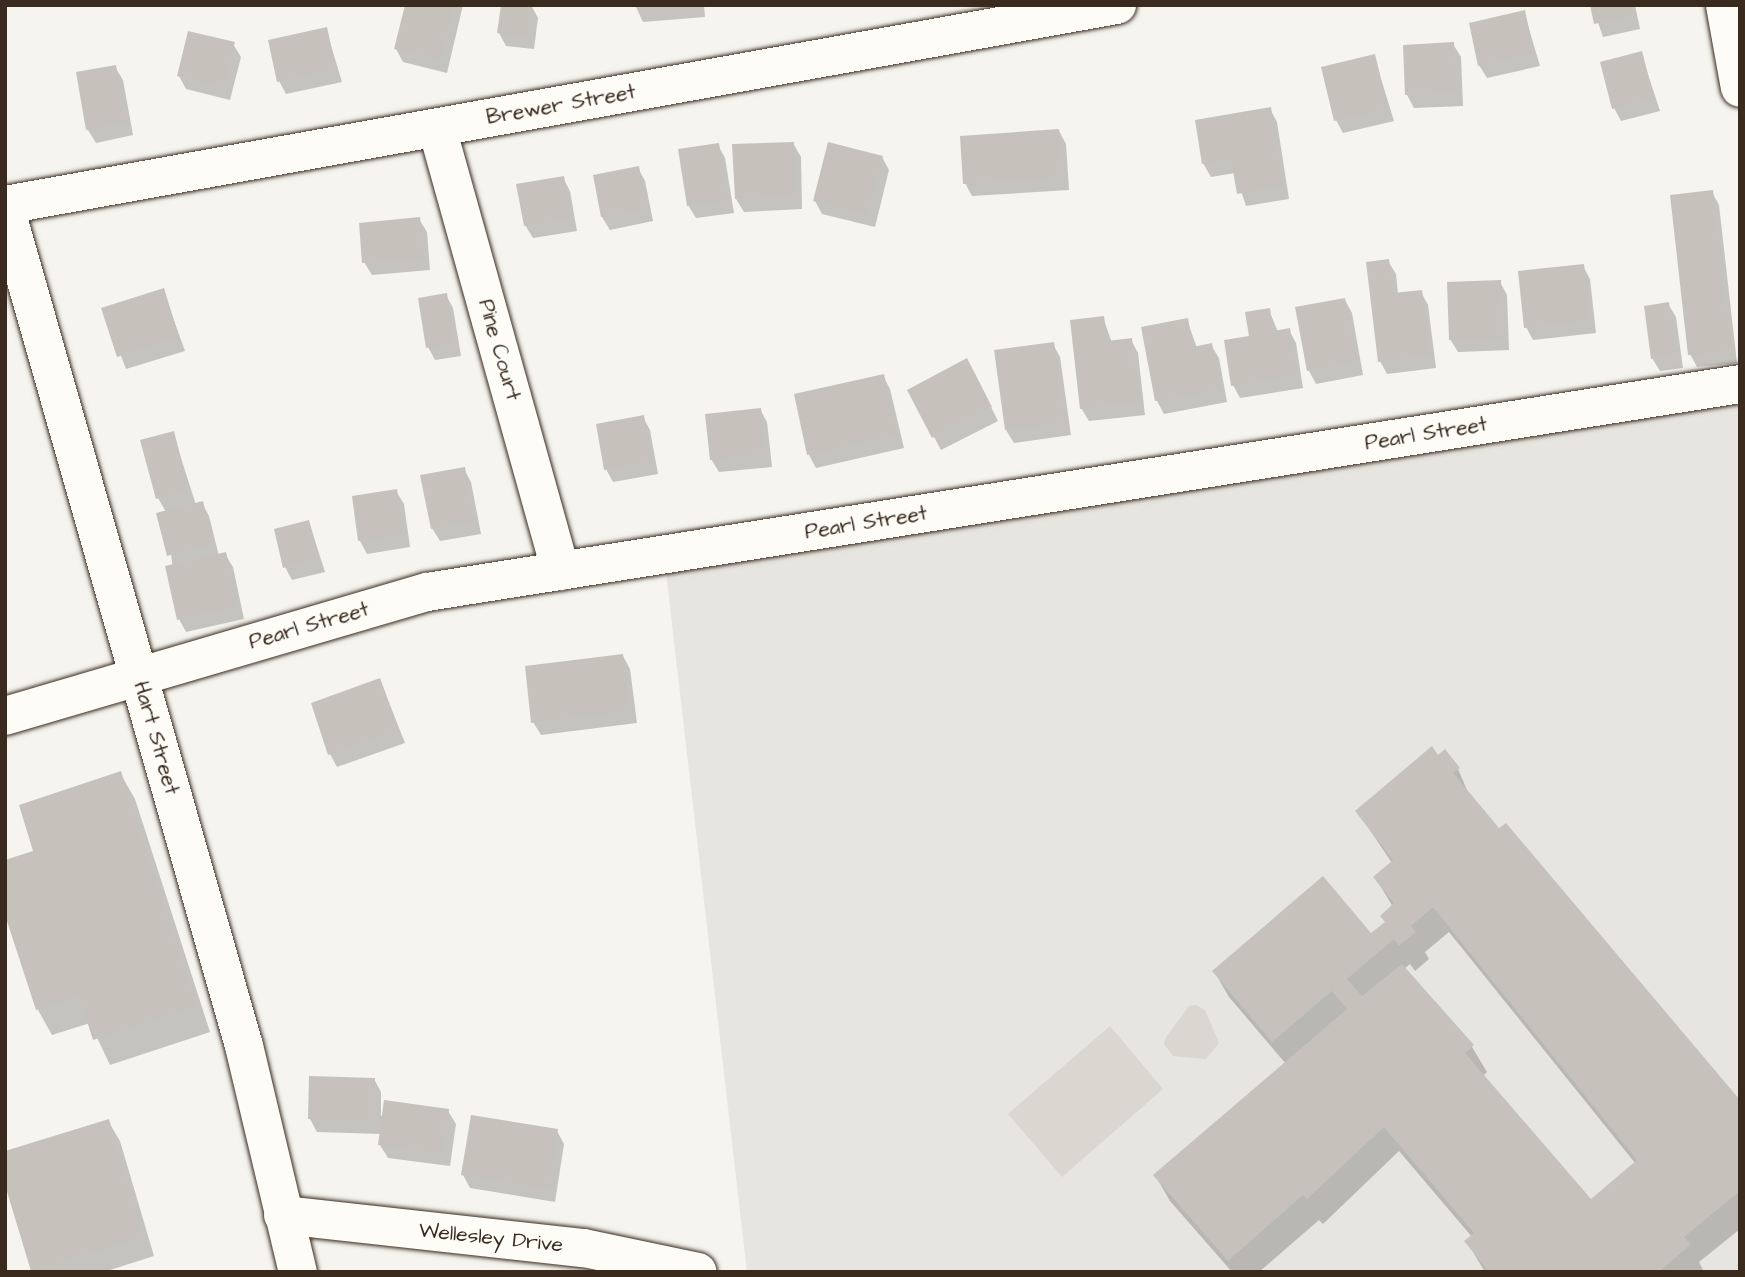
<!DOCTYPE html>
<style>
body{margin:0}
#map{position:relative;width:1745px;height:1277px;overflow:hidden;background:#f5f4ee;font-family:"Architects Daughter",sans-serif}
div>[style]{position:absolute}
.built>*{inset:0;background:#e7e5df}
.green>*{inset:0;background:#dad6d0}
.shadow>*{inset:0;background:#0003}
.building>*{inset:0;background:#c7c1bb}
.roads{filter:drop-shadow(0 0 2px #3b2a1e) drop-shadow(0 0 2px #3b2a1e)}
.minor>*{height:38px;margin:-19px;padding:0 19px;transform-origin:19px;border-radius:19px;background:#fdfcf7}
span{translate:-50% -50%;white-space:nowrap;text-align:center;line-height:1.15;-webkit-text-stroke:7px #fdfcf7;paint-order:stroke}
.street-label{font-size:21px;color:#3b2a1e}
.frame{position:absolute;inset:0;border:7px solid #3b2a1e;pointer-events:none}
</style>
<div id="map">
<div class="built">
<i style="clip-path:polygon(1740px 384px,1740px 1272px,747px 1272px,664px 555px)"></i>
</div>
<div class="green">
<i style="clip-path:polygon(1196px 1005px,1205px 1010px,1219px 1043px,1206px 1059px,1173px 1056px,1164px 1044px,1166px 1037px,1189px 1006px)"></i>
<i style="clip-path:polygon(1110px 1026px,1163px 1089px,1062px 1177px,1008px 1114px)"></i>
</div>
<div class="shadow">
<i style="clip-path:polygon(406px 5px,463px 5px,447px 73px,403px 62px,396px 49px)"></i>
<i style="clip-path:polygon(531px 5px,538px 18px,534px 49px,506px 46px,499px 33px)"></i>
<i style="clip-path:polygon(635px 5px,704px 5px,705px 17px,643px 22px)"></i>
<i style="clip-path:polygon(1592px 5px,1635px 5px,1640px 29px,1603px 37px)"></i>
<i style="clip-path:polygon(1524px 12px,1540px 66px,1487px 78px,1479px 65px)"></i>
<i style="clip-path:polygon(326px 29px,342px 82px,286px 94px,279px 81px)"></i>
<i style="clip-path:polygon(233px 44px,241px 57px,230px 100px,186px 89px,179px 76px)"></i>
<i style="clip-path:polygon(1453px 44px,1461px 57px,1463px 106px,1414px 108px,1407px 95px)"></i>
<i style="clip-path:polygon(1641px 53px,1660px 111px,1621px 121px,1614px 108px)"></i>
<i style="clip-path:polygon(1374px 56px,1394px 121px,1343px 133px,1336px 120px)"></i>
<i style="clip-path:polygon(115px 67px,123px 80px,133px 135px,96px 143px,88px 130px,78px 74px)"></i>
<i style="clip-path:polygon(1270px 109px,1277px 122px,1289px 199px,1246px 206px,1235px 173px,1211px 177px,1203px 163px)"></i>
<i style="clip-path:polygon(1059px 131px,1066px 144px,1069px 190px,972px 196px,965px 183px)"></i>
<i style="clip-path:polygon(793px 143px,801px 157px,802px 209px,744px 212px,736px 199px,734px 146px)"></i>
<i style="clip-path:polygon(718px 145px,725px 158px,734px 213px,696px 218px,688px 205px)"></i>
<i style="clip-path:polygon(882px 157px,889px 170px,875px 227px,822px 214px,815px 201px)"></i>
<i style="clip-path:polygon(638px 168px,645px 181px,653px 221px,610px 230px,602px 217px)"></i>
<i style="clip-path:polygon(563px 178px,570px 191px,577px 231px,533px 238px,525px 225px)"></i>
<i style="clip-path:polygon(1712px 192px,1719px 205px,1737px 363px,1697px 367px,1690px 354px)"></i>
<i style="clip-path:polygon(419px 219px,427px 232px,430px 270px,372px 275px,364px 262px)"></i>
<i style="clip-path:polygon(1388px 261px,1396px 274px,1398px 294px,1421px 292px,1428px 305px,1436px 368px,1387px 374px,1380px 361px)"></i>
<i style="clip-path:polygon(1583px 266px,1590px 279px,1596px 333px,1533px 340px,1526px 327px)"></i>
<i style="clip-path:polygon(1500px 282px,1507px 295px,1509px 350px,1458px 352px,1450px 339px)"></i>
<i style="clip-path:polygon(163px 290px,185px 351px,126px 369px,103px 309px)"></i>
<i style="clip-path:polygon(446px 295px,453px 308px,461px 356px,435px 360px,428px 347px)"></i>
<i style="clip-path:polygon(1345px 300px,1352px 313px,1363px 375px,1316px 384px,1309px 371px)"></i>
<i style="clip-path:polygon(1668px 304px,1676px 317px,1683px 368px,1660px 371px,1652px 358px)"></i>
<i style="clip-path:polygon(1269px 310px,1278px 332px,1289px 330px,1296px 343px,1303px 388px,1240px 398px,1233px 385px,1251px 337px)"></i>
<i style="clip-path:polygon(1103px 317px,1112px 343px,1131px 340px,1138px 353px,1145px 415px,1089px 421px,1081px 408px)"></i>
<i style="clip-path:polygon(1187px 320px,1197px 348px,1211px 345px,1219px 358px,1227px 402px,1164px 414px,1157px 401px,1143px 329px)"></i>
<i style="clip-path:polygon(1053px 344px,1060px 357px,1071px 435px,1014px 443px,1006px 430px)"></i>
<i style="clip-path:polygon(974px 373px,998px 421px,941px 450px,909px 390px)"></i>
<i style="clip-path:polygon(883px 376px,890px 389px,904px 448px,816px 468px,809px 455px)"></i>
<i style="clip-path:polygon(760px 409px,767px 422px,772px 467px,719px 472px,711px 459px)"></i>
<i style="clip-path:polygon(643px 417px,650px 430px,658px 474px,613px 482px,606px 469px)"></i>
<i style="clip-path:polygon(173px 433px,196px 505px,202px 503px,209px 516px,219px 556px,225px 554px,233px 567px,244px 619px,186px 632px,179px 619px,166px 512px,158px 498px)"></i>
<i style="clip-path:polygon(464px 469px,471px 482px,481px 534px,440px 541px,432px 528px)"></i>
<i style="clip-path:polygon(396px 491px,404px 504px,410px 547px,367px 554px,360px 541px,354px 497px)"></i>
<i style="clip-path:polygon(309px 522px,325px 572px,292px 580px,285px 567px)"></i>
<i style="clip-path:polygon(623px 656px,630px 669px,637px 723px,541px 735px,533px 722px)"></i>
<i style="clip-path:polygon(380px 680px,405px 743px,337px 767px,330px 754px)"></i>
<i style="clip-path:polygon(evenodd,1438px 758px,1458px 769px,1470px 797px,1740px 1102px,1740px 1229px,1699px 1262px,1704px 1272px,1485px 1272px,1467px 1242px,1472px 1237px,1399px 1151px,1323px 1224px,1319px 1220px,1259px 1272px,1232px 1272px,1170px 1201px,1155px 1175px,1286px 1064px,1229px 997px,1214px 971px,1371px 936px,1386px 923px,1393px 907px,1375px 877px,1392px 863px,1357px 811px,1438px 758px,1449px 932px,1635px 1163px,1591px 1201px,1483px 1076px,1487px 1072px,1472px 1047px,1404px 969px,1410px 964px,1415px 971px,1429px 959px,1425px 952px,1449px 932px)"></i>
<i style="clip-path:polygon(120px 773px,135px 799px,210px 1032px,110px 1065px,90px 1023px,52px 1035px,38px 1010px,5px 909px,36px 852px)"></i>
<i style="clip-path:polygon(374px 1079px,381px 1092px,381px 1116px,448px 1111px,456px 1124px,450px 1166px,388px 1158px,380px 1145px,381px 1134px,317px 1132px,310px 1119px)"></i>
<i style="clip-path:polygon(108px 1121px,120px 1141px,154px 1256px,104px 1272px,33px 1272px,5px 1179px)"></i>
<i style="clip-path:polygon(557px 1131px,564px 1144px,555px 1202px,470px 1188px,463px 1175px)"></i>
</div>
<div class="building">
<i style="clip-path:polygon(405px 5px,454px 5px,440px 60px,394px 49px)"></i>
<i style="clip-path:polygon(501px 5px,531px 5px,527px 37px,497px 33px)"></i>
<i style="clip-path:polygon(1590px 5px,1632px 5px,1634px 16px,1594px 24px)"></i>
<i style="clip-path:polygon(1525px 10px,1534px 53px,1478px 66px,1469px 23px)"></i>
<i style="clip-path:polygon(327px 27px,336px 69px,277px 82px,268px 40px)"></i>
<i style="clip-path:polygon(188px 31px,235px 42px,223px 88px,177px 76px)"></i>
<i style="clip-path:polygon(1454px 42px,1456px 93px,1405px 95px,1403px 45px)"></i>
<i style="clip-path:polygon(1642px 51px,1654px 98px,1612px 109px,1600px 62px)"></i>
<i style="clip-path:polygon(1375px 54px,1388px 108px,1334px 121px,1321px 67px)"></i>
<i style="clip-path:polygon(116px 65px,127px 122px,86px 130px,76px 72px)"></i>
<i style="clip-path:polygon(1271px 107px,1283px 186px,1237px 194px,1231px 159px,1202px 164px,1195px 120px)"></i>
<i style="clip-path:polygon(1059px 129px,1063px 177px,963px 184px,960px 136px)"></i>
<i style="clip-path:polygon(794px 142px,796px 197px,735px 199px,732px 144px)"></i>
<i style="clip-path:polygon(828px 142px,883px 156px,868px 215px,813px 201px)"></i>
<i style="clip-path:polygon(719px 143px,728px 200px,687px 206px,678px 149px)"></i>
<i style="clip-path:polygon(639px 166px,647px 209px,601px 217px,593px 175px)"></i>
<i style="clip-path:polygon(564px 176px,571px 218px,524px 226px,516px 184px)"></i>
<i style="clip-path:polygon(1713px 190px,1731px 350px,1688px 355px,1670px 195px)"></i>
<i style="clip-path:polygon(420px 217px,424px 257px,362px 263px,359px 223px)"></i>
<i style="clip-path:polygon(1389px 259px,1393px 293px,1422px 290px,1430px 355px,1378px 362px,1366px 262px)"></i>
<i style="clip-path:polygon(1584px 264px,1590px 320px,1524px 328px,1518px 271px)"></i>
<i style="clip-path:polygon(1501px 280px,1503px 338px,1449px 340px,1447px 282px)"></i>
<i style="clip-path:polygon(164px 288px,179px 337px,117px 357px,101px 308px)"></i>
<i style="clip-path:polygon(447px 293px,454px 343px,426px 348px,418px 298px)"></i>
<i style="clip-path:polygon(1345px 298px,1357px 362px,1307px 371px,1295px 307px)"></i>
<i style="clip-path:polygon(1669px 302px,1676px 355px,1651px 359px,1644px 306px)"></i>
<i style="clip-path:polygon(1270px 308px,1273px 331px,1290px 328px,1297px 375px,1231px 386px,1224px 340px,1249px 336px,1245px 312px)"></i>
<i style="clip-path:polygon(1104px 316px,1107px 341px,1132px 338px,1139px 402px,1080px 409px,1070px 320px)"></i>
<i style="clip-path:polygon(1188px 318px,1193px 347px,1212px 343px,1221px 389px,1155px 401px,1141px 327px)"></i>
<i style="clip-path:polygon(1054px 342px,1065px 422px,1005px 430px,994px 350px)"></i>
<i style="clip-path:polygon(967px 358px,992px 407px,932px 438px,907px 390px)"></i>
<i style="clip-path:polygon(884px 374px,898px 435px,807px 455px,794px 394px)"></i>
<i style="clip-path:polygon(761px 408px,766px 454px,710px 460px,705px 414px)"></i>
<i style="clip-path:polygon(644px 415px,652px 461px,604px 470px,596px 424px)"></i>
<i style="clip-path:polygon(174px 431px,189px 490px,156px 499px,140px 440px)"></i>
<i style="clip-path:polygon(465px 467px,474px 521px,431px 529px,420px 475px)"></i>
<i style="clip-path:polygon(397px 489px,404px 535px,358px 541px,352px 496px)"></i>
<i style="clip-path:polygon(203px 501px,213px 544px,167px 556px,156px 513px)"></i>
<i style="clip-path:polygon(309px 520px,319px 558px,283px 568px,274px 529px)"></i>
<i style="clip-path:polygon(226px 552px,238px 606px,177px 620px,165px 566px)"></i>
<i style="clip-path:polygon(623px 654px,630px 710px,531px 723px,525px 666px)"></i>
<i style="clip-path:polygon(380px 678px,399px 730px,328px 755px,311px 703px)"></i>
<i style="clip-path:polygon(evenodd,1432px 746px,1438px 755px,1445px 749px,1460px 768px,1453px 773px,1499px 828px,1506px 823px,1740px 1100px,1740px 1191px,1684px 1237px,1691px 1244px,1659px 1272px,1489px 1272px,1464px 1241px,1474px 1233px,1384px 1127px,1307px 1199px,1303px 1195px,1228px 1261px,1153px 1175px,1347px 1009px,1332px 991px,1272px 1042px,1212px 971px,1323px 876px,1371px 933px,1385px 922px,1380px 916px,1394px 903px,1373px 877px,1393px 860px,1355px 811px,1432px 746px,1433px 907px,1637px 1160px,1591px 1199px,1465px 1053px,1474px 1045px,1402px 964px,1362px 996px,1347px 979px,1394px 939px,1399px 946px,1416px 932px,1411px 926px,1433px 907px)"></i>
<i style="clip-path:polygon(121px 771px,196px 1006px,93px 1040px,79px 996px,36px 1010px,5px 915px,5px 860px,33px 851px,19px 805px)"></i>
<i style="clip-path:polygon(309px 1076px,375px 1078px,374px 1121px,308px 1119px)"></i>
<i style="clip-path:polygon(384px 1100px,449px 1109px,443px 1154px,378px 1145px)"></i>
<i style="clip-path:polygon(471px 1115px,558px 1129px,549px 1189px,461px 1175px)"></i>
<i style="clip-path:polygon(109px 1119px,144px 1237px,31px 1271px,5px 1185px,5px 1151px)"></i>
</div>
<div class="roads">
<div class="minor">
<i style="left:1725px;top:5px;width:84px;rotate:79.8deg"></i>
<i style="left:437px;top:128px;width:460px;rotate:74.4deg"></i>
<i style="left:5px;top:205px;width:1130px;rotate:-10.2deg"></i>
<i style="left:5px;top:207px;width:872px;rotate:74.1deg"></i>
<i style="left:244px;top:1046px;width:232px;rotate:76.6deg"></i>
<i style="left:5px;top:716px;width:440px;rotate:-16.4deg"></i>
<i style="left:427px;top:592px;width:1329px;rotate:-9deg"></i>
<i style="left:283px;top:1215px;width:303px;rotate:6.3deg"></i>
<i style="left:584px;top:1248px;width:116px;rotate:11.9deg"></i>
</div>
</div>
<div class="street-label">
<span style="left:561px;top:105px;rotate:-10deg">Brewer Street</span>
<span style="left:499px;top:350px;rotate:74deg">Pine Court</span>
<span style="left:1426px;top:434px;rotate:-9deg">Pearl Street</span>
<span style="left:866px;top:523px;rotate:-9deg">Pearl Street</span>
<span style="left:309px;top:626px;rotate:-16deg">Pearl Street</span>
<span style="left:156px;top:738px;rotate:74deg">Hart Street</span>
<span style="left:491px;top:1238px;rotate:6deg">Wellesley Drive</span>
</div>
<div class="frame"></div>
</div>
